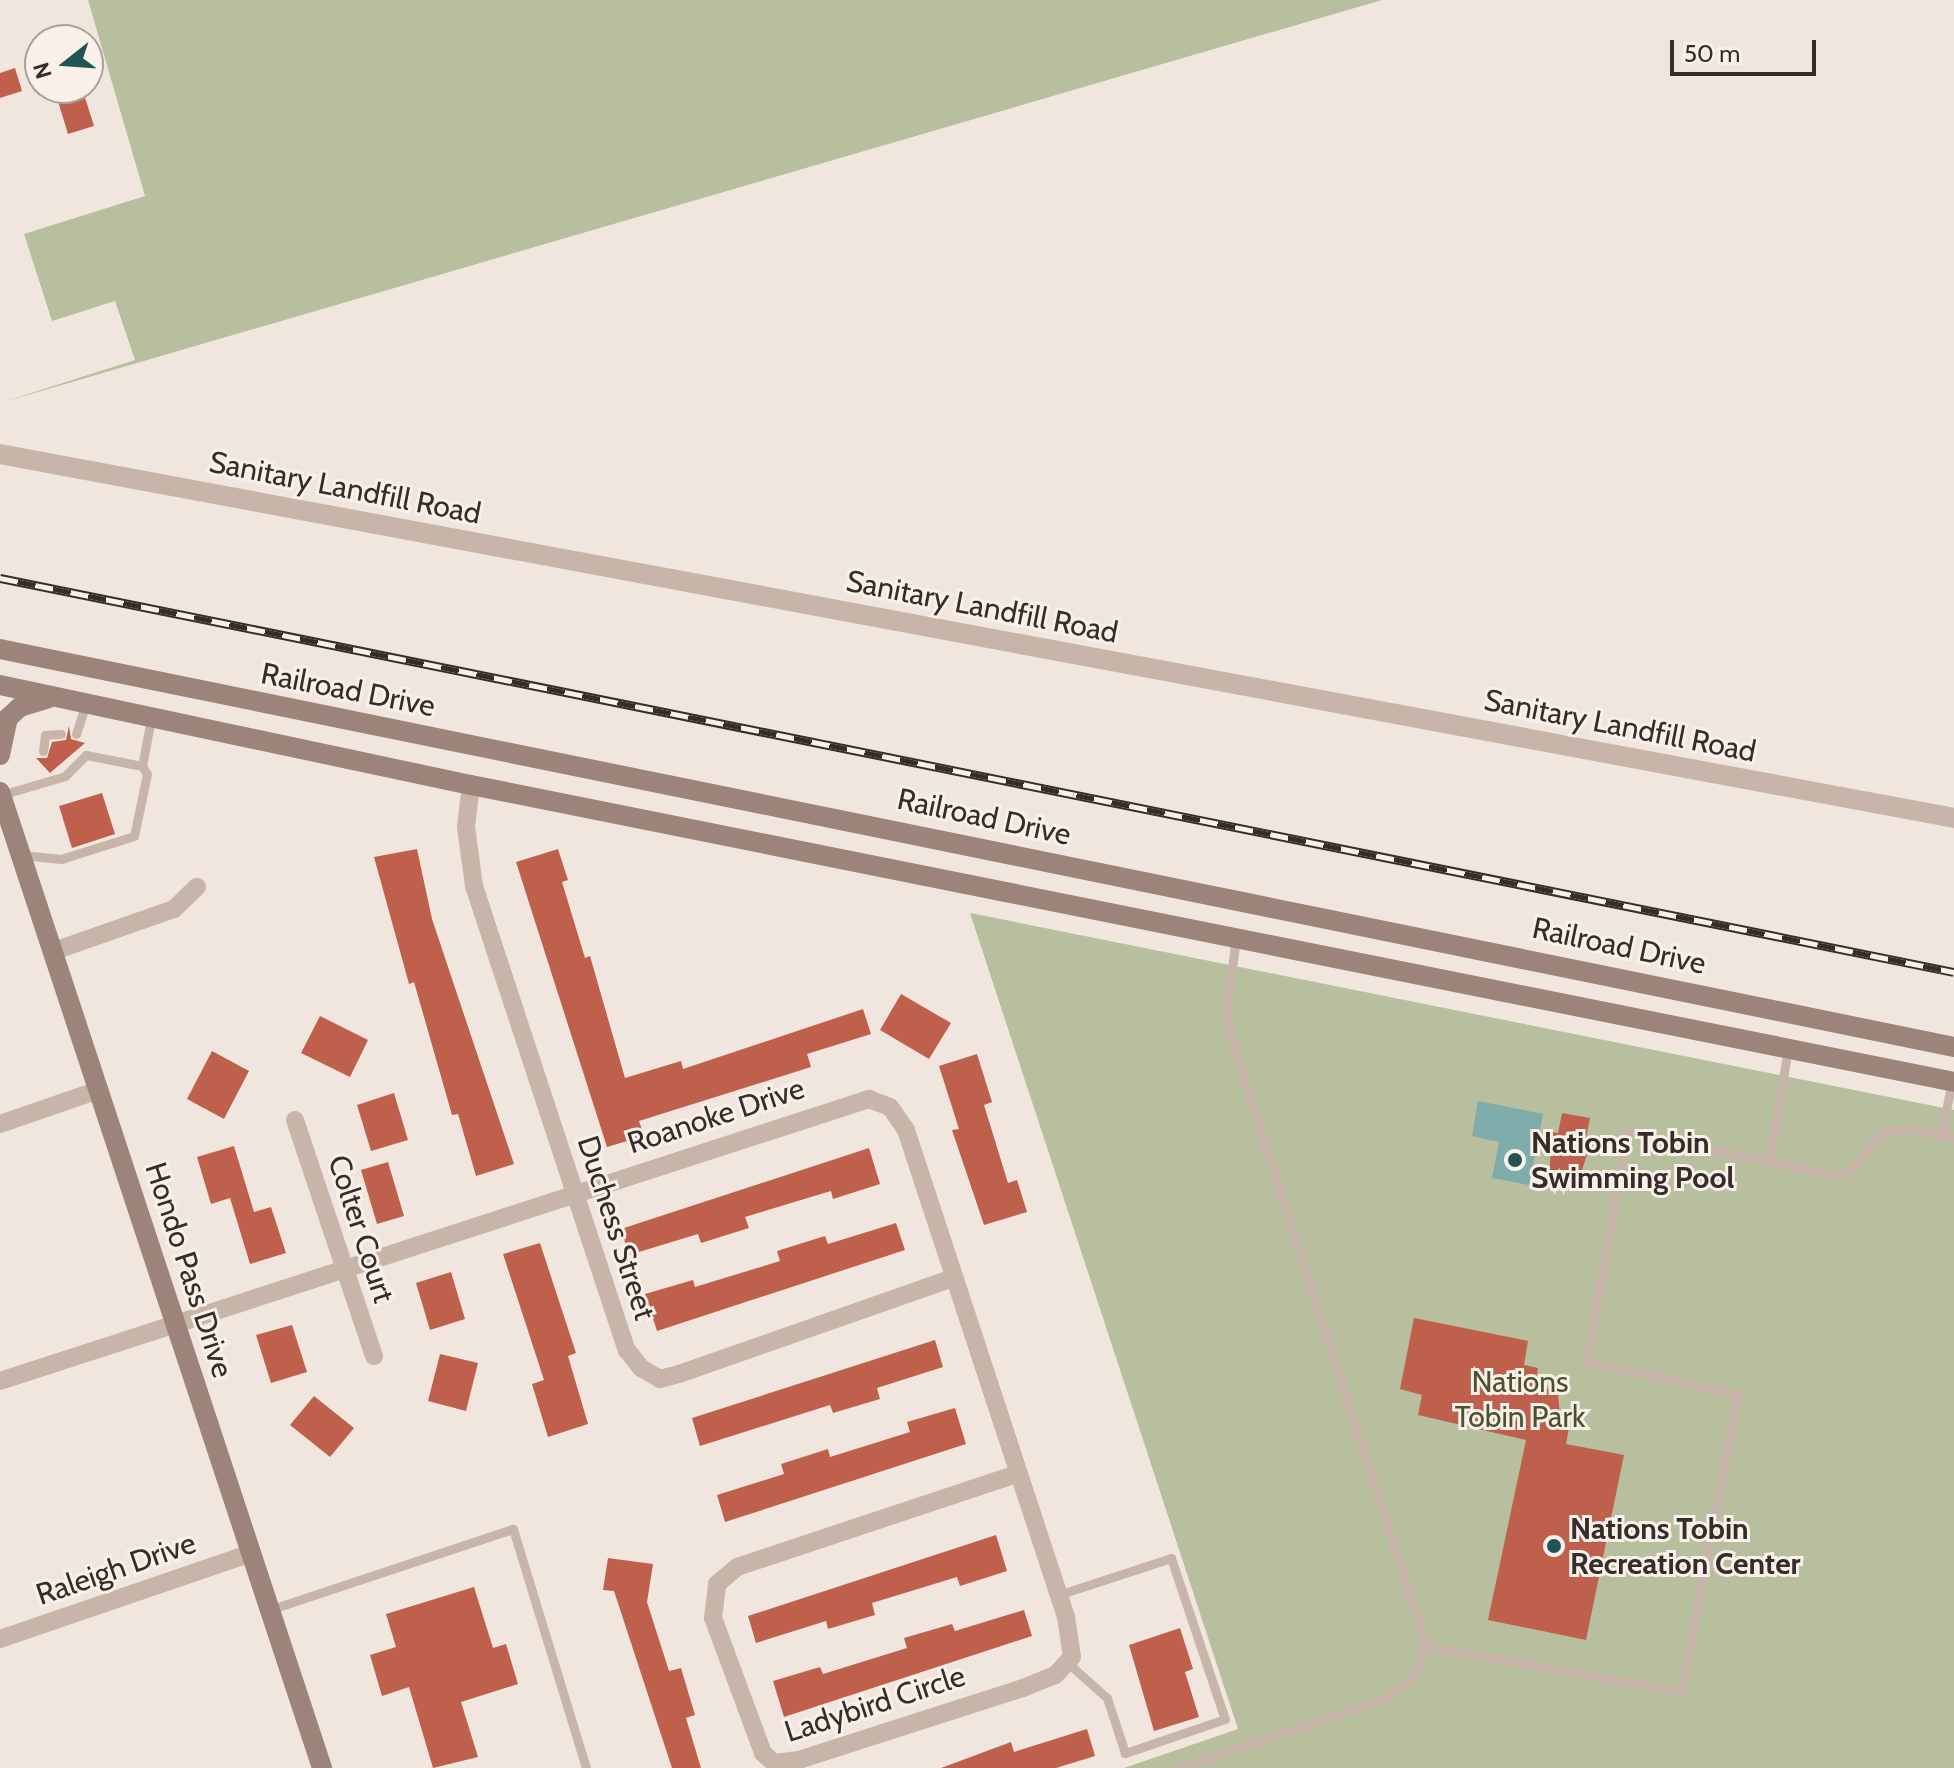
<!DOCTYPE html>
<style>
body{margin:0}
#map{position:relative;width:1954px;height:1768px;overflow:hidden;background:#f1e6dd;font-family:Cabin,sans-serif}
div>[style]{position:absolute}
.green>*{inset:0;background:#b7bf9e}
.water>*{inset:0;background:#7eacab}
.building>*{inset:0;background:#bf604d}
.service>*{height:9px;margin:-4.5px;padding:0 4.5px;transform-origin:4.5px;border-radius:4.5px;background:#c8b5aa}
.minor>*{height:18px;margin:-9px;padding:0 9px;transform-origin:9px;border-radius:9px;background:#c8b5aa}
.tertiary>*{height:20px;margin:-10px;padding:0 10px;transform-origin:10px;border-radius:10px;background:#c8b5aa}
.secondary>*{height:20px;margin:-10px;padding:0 10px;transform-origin:10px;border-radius:10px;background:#9c847b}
.rail>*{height:9px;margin-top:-4.5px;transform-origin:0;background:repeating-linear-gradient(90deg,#f9f0e9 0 18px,#362c29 0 36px);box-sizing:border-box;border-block:2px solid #362c29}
.dots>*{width:22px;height:22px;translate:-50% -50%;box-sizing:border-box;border:4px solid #f9f0e9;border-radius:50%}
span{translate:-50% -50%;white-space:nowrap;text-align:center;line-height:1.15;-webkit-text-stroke:6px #f9f0e9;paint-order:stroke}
.street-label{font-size:30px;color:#362c29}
.poi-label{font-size:30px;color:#362c29;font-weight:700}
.left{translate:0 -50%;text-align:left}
.park-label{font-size:30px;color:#48532e}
.north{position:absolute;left:24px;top:24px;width:80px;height:80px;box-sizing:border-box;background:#f9f0e9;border:2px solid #aba29c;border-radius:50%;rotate:253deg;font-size:22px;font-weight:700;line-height:32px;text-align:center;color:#362c29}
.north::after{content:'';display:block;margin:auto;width:28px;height:36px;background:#215555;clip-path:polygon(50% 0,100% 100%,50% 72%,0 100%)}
.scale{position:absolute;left:1670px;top:40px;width:146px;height:36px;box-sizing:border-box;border:4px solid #362c29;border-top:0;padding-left:10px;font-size:24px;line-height:28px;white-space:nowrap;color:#362c29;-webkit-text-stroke:6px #f9f0e9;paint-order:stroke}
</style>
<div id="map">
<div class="green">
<i style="clip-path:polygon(88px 0,1382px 0,0 403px,135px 360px,115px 301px,52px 321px,24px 234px,145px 196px)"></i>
<i style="clip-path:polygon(970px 913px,1954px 1110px,1954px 1768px,1124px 1768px,1238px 1729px)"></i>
</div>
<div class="water">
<i style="clip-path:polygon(1478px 1101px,1543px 1114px,1529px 1185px,1492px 1178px,1499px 1142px,1472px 1136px)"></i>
</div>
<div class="building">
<i style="clip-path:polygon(15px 68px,22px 91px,0 98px,0 73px)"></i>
<i style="clip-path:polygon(54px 88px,82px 88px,94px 126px,68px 134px)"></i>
<i style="clip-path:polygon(69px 726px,71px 739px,85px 743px,50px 773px,36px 758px,47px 758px,52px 742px,66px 740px)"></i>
<i style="clip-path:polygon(102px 793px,115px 834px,72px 848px,59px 806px)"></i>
<i style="clip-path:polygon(417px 849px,432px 919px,514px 1164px,476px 1176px,458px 1114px,452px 1115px,414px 982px,409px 984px,374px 857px)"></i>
<i style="clip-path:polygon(558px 849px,568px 880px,562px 882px,585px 958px,590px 956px,625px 1078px,681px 1061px,683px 1069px,863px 1009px,871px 1034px,807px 1054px,811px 1067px,639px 1121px,644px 1136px,607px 1147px,516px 862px)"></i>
<i style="clip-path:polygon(901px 994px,951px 1023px,929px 1059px,880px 1030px)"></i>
<i style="clip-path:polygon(320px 1016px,368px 1040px,350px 1077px,301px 1053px)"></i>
<i style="clip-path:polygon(212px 1051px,249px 1071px,224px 1119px,187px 1099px)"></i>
<i style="clip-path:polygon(977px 1054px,992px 1102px,984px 1105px,1008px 1183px,1017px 1180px,1027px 1212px,984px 1225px,952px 1130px,959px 1129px,939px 1066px)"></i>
<i style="clip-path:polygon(394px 1093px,408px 1140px,371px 1151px,357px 1105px)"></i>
<i style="clip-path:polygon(1562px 1113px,1590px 1118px,1585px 1143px,1590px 1144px,1578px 1184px,1549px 1178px,1552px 1132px,1558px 1133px)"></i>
<i style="clip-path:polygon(234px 1146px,254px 1212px,271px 1207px,286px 1253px,250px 1264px,230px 1198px,211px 1204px,197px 1157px)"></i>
<i style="clip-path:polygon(869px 1148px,880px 1184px,833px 1199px,831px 1191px,745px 1217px,749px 1228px,701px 1243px,698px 1234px,629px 1255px,621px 1229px)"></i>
<i style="clip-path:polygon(388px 1162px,404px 1216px,377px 1224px,361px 1170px)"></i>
<i style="clip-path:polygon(896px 1223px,905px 1250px,657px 1331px,645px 1294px,693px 1280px,695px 1287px,780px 1261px,777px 1251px,825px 1236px,828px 1244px)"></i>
<i style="clip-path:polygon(540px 1243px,576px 1353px,568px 1356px,588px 1424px,548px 1437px,532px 1384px,544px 1380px,503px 1254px)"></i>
<i style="clip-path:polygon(451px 1272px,465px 1319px,430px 1330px,416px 1283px)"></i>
<i style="clip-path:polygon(1414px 1318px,1528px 1341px,1524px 1365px,1538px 1368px,1536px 1382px,1558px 1394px,1561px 1427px,1569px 1428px,1566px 1444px,1624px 1455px,1586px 1640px,1488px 1620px,1526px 1440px,1418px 1415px,1422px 1395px,1400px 1389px)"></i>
<i style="clip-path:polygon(292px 1325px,307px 1372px,271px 1383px,256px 1335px)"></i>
<i style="clip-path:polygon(935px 1340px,943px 1367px,877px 1388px,880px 1399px,833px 1413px,830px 1405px,700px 1446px,692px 1418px)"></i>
<i style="clip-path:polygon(440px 1354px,478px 1363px,466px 1411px,428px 1401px)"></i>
<i style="clip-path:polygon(314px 1396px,354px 1428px,330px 1457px,290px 1425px)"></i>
<i style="clip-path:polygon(955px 1408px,966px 1444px,725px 1522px,717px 1495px,784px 1474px,781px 1464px,828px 1449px,830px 1457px,910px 1432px,907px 1422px)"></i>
<i style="clip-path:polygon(996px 1535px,1007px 1571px,960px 1586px,957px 1577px,872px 1603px,875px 1615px,828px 1629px,826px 1621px,756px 1643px,748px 1616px)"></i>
<i style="clip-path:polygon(608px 1558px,653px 1564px,647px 1602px,669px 1671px,681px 1668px,695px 1715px,686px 1718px,701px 1768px,672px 1768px,614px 1591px,603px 1590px)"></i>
<i style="clip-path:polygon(474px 1587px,493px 1648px,506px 1644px,518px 1684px,461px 1702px,478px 1757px,433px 1768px,409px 1687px,382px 1696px,370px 1655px,396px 1647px,386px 1614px)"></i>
<i style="clip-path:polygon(1024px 1610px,1032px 1636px,784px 1717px,773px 1681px,820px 1667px,823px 1674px,907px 1648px,904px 1638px,952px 1624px,955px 1631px)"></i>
<i style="clip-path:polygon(1180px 1628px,1193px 1669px,1185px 1672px,1199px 1717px,1154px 1731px,1129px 1645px)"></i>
<i style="clip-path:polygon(1087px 1729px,1095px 1756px,1056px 1768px,941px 1768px,1011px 1742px,1014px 1752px)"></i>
</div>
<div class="service">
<i style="left:76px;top:734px;width:32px;rotate:-72deg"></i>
<i style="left:43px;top:751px;width:16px;rotate:-83deg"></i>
<i style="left:45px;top:735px;width:16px;rotate:-4deg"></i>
<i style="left:142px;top:766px;width:48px;rotate:-79.2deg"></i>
<i style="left:1px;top:795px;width:67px;rotate:-16.5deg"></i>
<i style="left:65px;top:776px;width:30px;rotate:-45deg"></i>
<i style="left:86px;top:755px;width:57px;rotate:11.1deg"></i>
<i style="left:142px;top:766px;width:9px;rotate:58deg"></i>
<i style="left:147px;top:774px;width:63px;rotate:101.8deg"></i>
<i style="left:134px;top:836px;width:77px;rotate:162.5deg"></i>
<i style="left:61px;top:859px;width:39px;rotate:-174deg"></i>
<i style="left:1941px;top:1135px;width:55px;rotate:-78.5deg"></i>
<i style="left:1769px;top:1162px;width:115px;rotate:-80.5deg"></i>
<i style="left:1058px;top:1595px;width:119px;rotate:-18.1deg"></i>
<i style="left:1171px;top:1558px;width:170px;rotate:71.5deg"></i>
<i style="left:1225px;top:1719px;width:106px;rotate:161.2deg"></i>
<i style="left:1125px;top:1753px;width:58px;rotate:-108.1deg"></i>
<i style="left:1107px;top:1698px;width:51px;rotate:-138.2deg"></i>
<i style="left:269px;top:1610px;width:257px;rotate:-18.4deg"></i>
<i style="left:513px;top:1529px;width:250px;rotate:73deg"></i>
<i style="left:1426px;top:1646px;width:259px;rotate:10.2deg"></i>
<i style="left:1681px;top:1692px;width:303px;rotate:-79.2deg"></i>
<i style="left:1738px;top:1394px;width:155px;rotate:-168.1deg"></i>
<i style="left:1586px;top:1362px;width:234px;rotate:-79.9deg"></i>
<i style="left:1627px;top:1132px;width:217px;rotate:11.7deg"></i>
<i style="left:1839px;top:1176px;width:16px;rotate:-27deg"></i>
<i style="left:1853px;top:1169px;width:35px;rotate:-53deg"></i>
<i style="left:1874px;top:1141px;width:19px;rotate:-32deg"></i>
<i style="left:1890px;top:1131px;width:21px;rotate:-5deg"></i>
<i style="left:1911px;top:1129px;width:44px;rotate:11.8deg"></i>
<i style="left:1178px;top:1768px;width:217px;rotate:-18.5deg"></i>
<i style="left:1384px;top:1699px;width:39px;rotate:-38deg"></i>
<i style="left:1415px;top:1675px;width:31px;rotate:-69deg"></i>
<i style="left:1426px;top:1646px;width:638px;rotate:-107.81deg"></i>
<i style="left:1231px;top:1039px;width:35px;rotate:-97deg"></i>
<i style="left:1227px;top:1004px;width:67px;rotate:-82.2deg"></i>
</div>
<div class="minor">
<i style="left:471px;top:785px;width:42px;rotate:96.8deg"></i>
<i style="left:466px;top:827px;width:60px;rotate:82.3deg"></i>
<i style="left:474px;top:886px;width:489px;rotate:71.8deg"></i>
<i style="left:627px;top:1350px;width:23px;rotate:52deg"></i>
<i style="left:641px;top:1368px;width:22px;rotate:30deg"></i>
<i style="left:660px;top:1379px;width:20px;rotate:-15deg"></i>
<i style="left:679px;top:1374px;width:288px;rotate:-19.3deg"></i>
<i style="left:54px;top:951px;width:127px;rotate:-19.3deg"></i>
<i style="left:174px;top:909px;width:32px;rotate:-44deg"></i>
<i style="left:295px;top:1120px;width:249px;rotate:71.5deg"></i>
<i style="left:0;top:1124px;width:105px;rotate:-19deg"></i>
<i style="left:0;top:1381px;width:914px;rotate:-17.98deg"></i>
<i style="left:869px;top:1099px;width:22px;rotate:21deg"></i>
<i style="left:890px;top:1107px;width:28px;rotate:55deg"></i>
<i style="left:906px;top:1130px;width:513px;rotate:71.81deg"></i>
<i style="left:1066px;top:1617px;width:40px;rotate:81.5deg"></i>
<i style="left:1072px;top:1657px;width:25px;rotate:133deg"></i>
<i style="left:1055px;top:1675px;width:35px;rotate:158deg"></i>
<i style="left:1023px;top:1688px;width:235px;rotate:162.2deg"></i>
<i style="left:799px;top:1760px;width:25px;rotate:173deg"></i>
<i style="left:774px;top:1763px;width:15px;rotate:-138deg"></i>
<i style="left:763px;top:1753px;width:144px;rotate:-110.3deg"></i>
<i style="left:713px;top:1618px;width:34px;rotate:-83deg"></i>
<i style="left:717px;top:1584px;width:26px;rotate:-40deg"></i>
<i style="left:737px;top:1567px;width:294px;rotate:-18.4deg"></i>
<i style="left:0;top:1639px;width:265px;rotate:-18.9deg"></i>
</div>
<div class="tertiary">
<i style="left:0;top:454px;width:1988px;rotate:10.55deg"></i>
</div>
<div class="secondary">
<i style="left:0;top:649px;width:1994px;rotate:11.51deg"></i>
<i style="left:0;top:685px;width:481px;rotate:12deg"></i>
<i style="left:471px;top:785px;width:1512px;rotate:11.32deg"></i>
<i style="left:0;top:755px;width:38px;rotate:-78deg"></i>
<i style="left:8px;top:718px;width:16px;rotate:-43deg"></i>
<i style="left:20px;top:707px;width:30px;rotate:-17deg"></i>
<i style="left:0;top:792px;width:1028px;rotate:71.74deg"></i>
</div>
<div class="rail">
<i style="left:0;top:578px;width:1993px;rotate:11.4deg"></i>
</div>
<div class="dots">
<i style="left:1515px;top:1160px;background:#215555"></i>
<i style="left:1554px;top:1546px;background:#215555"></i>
</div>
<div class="street-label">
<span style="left:345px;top:488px;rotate:11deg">Sanitary Landfill Road</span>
<span style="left:982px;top:607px;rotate:11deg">Sanitary Landfill Road</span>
<span style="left:348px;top:690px;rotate:11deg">Railroad Drive</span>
<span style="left:1620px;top:726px;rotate:11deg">Sanitary Landfill Road</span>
<span style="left:984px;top:817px;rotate:12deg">Railroad Drive</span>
<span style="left:1619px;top:946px;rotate:12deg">Railroad Drive</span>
<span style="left:716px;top:1116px;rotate:-18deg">Roanoke Drive</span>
<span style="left:616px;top:1228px;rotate:72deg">Duchess Street</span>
<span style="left:361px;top:1229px;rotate:72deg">Colter Court</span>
<span style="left:189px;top:1270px;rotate:72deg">Hondo Pass Drive</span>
<span style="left:116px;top:1569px;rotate:-19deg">Raleigh Drive</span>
<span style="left:875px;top:1704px;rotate:-18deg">Ladybird Circle</span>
</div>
<div class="poi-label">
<span class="left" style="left:1531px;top:1160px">Nations Tobin<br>Swimming Pool</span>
<span class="left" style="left:1570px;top:1546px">Nations Tobin<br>Recreation Center</span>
</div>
<div class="park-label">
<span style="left:1520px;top:1399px">Nations<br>Tobin Park</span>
</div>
<div class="north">N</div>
<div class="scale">50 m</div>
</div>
